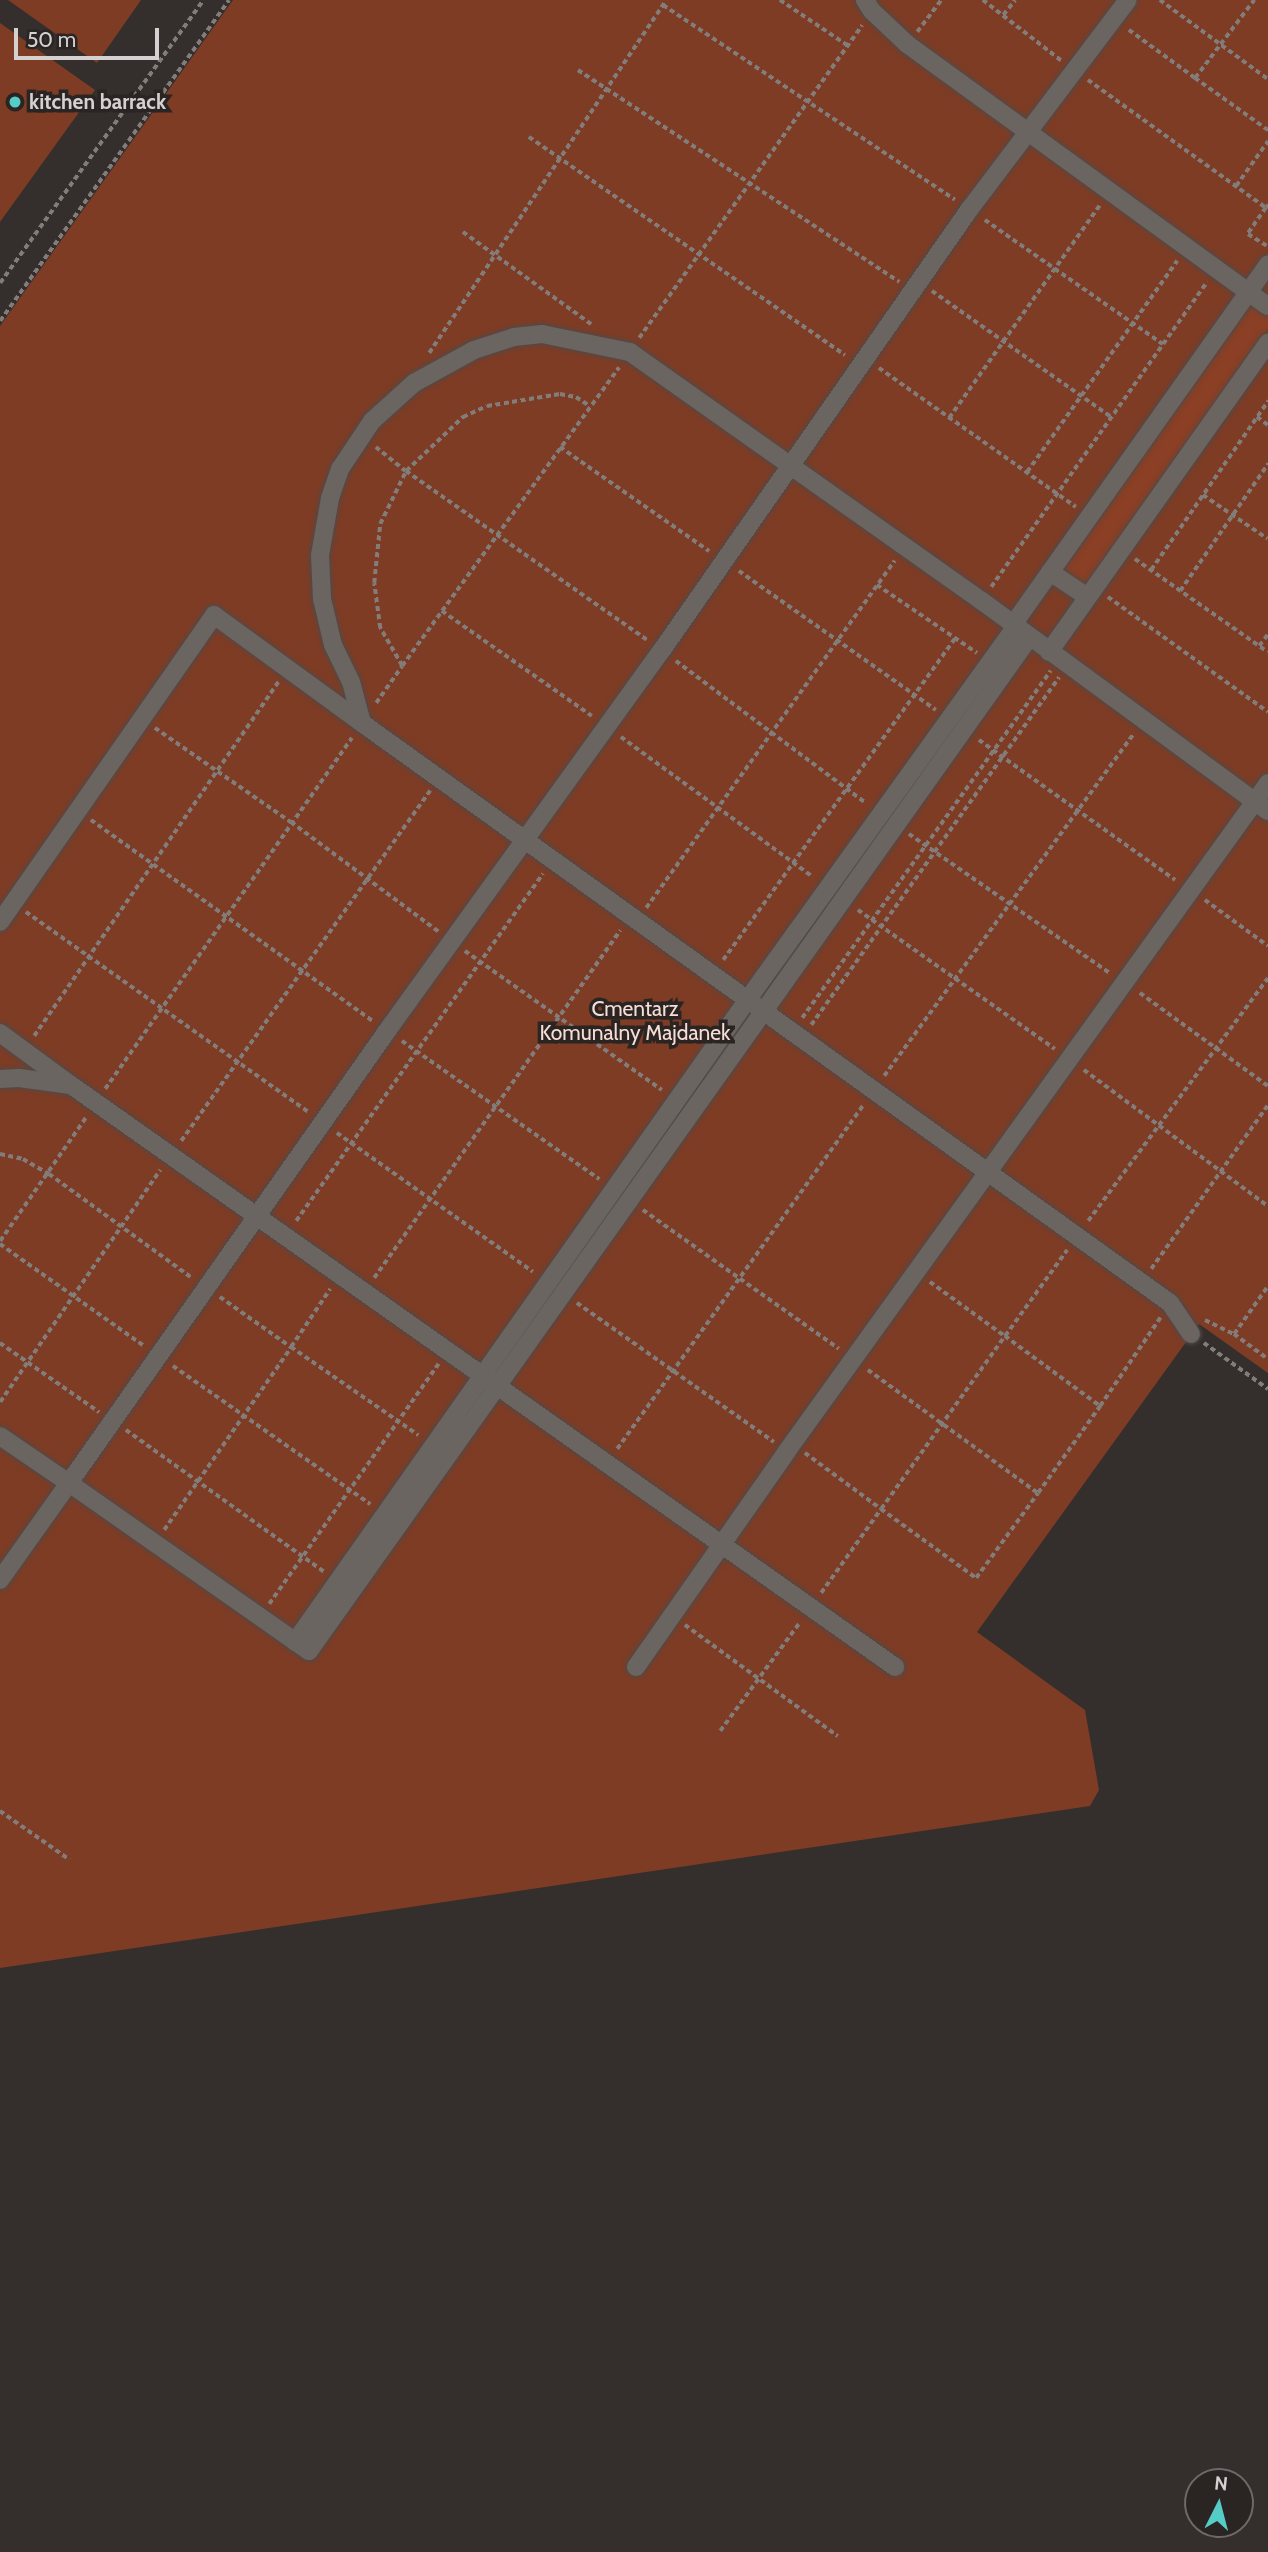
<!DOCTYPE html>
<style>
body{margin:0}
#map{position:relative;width:1268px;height:2552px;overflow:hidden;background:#342e2c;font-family:Cabin,sans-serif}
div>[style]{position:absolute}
.green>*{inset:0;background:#7f3c24}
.forest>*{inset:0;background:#8b3f24}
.path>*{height:3.5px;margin-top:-1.75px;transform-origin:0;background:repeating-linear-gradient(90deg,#827d7b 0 5px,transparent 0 8.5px)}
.roads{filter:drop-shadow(0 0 2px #504a49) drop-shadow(0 0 2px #504a49)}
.minor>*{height:18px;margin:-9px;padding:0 9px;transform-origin:9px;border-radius:9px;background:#6b6562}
.dots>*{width:19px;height:19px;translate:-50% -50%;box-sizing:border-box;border:4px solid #2a2423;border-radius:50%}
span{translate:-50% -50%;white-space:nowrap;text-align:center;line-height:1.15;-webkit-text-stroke:7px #2a2423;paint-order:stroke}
.poi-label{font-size:21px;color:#d5d1d0;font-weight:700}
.left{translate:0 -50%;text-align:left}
.park-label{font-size:21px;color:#f6ded6}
.north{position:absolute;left:1184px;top:2468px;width:70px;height:70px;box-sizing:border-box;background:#2a2423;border:2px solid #6e6968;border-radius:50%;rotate:6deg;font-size:19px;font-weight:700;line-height:28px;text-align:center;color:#d5d1d0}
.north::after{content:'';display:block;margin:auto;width:24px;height:32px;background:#55cdc6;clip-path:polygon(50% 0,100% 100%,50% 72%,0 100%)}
.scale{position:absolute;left:14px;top:28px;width:145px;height:32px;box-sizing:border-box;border:4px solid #d5d1d0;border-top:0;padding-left:9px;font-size:21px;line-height:24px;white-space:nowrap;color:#d5d1d0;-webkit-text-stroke:5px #2a2423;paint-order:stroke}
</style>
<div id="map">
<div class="green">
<i style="clip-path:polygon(8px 0,141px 0,97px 63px)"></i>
<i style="clip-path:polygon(233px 0,1268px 0,1268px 1373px,1199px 1324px,977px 1632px,1085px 1710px,1099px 1790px,1090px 1806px,0 1968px,0 326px)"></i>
<i style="clip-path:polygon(0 23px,95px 90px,0 222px)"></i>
</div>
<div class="forest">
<i style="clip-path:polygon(1248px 301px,1268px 316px,1268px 328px,1084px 586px,1058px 569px)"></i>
</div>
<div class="path">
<i style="left:780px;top:0;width:81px;rotate:33.9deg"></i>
<i style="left:983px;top:0;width:100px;rotate:37.7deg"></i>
<i style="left:1160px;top:0;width:134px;rotate:36.2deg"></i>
<i style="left:663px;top:5px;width:351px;rotate:33.7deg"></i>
<i style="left:1003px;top:15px;width:19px;rotate:-51deg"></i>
<i style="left:1129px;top:30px;width:82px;rotate:36deg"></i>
<i style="left:1195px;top:78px;width:98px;rotate:-52.9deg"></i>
<i style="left:917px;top:32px;width:40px;rotate:-53deg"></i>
<i style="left:578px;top:70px;width:385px;rotate:33.4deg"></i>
<i style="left:1195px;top:78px;width:90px;rotate:35.5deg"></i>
<i style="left:1088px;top:80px;width:219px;rotate:35.7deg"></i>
<i style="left:1266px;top:208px;width:4px;rotate:-56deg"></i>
<i style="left:529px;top:137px;width:384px;rotate:34.6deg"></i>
<i style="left:1236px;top:186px;width:55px;rotate:-54.6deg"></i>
<i style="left:1266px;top:208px;width:32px;rotate:125deg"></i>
<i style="left:1248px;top:234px;width:22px;rotate:32deg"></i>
<i style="left:985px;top:220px;width:217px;rotate:34.9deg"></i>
<i style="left:463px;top:232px;width:158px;rotate:35.7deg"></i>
<i style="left:0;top:283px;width:348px;rotate:-54.3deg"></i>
<i style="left:932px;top:291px;width:219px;rotate:35.1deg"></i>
<i style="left:0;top:321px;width:394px;rotate:-54.5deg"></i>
<i style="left:639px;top:338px;width:384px;rotate:-54.5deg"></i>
<i style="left:429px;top:353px;width:425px;rotate:-56.1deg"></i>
<i style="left:879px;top:368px;width:241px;rotate:35.2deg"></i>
<i style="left:1257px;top:417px;width:14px;rotate:36deg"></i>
<i style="left:949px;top:418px;width:261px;rotate:-54.7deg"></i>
<i style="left:376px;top:447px;width:38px;rotate:39deg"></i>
<i style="left:406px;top:471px;width:79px;rotate:-43.5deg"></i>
<i style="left:463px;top:417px;width:26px;rotate:-25deg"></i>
<i style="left:487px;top:406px;width:74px;rotate:-9.3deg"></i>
<i style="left:560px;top:394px;width:16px;rotate:11deg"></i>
<i style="left:576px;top:397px;width:17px;rotate:33deg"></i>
<i style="left:560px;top:447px;width:182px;rotate:34.9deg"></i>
<i style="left:1027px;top:472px;width:259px;rotate:-54.6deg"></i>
<i style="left:1203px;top:495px;width:78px;rotate:34.1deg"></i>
<i style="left:1135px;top:559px;width:162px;rotate:35deg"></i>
<i style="left:1151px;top:570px;width:206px;rotate:-55.3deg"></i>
<i style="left:739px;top:571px;width:241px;rotate:35.2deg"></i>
<i style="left:877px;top:585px;width:121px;rotate:34.2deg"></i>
<i style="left:991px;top:587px;width:374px;rotate:-54.7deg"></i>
<i style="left:1180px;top:591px;width:155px;rotate:-55.3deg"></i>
<i style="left:1108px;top:597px;width:197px;rotate:35.7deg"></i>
<i style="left:442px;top:611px;width:183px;rotate:35deg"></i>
<i style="left:1259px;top:646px;width:15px;rotate:-53deg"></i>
<i style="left:676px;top:661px;width:237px;rotate:36.8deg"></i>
<i style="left:402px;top:666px;width:369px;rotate:-54deg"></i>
<i style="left:376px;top:703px;width:45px;rotate:-54.9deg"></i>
<i style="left:402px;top:666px;width:44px;rotate:-120.1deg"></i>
<i style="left:380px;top:628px;width:45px;rotate:-97.6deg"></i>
<i style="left:374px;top:583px;width:59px;rotate:-84.2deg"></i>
<i style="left:380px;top:524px;width:59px;rotate:-63.9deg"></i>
<i style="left:406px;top:471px;width:294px;rotate:35deg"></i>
<i style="left:155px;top:728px;width:165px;rotate:34.7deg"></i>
<i style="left:291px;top:822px;width:184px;rotate:36.6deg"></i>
<i style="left:621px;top:737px;width:238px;rotate:36.1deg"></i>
<i style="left:979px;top:740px;width:241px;rotate:35.5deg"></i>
<i style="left:91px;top:820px;width:346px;rotate:35.5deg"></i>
<i style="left:909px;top:834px;width:244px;rotate:34.7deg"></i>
<i style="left:1205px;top:900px;width:78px;rotate:36.1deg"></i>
<i style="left:646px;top:908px;width:427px;rotate:-54.4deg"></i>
<i style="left:858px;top:910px;width:241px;rotate:35.2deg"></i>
<i style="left:26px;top:912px;width:346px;rotate:35.3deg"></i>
<i style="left:465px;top:951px;width:241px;rotate:35.2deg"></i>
<i style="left:723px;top:960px;width:397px;rotate:-54.2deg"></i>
<i style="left:1140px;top:993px;width:158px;rotate:36deg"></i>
<i style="left:802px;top:1018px;width:427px;rotate:-54.4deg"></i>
<i style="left:811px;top:1025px;width:427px;rotate:-54.5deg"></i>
<i style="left:34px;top:1036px;width:430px;rotate:-55.4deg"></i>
<i style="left:402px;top:1041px;width:241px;rotate:35deg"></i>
<i style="left:1084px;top:1070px;width:229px;rotate:36.5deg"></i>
<i style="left:884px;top:1076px;width:423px;rotate:-53.9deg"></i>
<i style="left:105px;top:1089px;width:429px;rotate:-54.9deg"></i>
<i style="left:337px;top:1133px;width:240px;rotate:35.3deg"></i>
<i style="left:181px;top:1141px;width:430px;rotate:-54.6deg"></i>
<i style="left:0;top:1154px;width:24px;rotate:12deg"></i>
<i style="left:23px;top:1159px;width:30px;rotate:30deg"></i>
<i style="left:49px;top:1174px;width:175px;rotate:36deg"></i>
<i style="left:643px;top:1210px;width:240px;rotate:35.3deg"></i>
<i style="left:296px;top:1221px;width:426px;rotate:-54.6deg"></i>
<i style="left:1088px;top:1221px;width:302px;rotate:-53.5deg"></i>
<i style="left:0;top:1241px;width:152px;rotate:-55.2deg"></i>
<i style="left:0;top:1244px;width:176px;rotate:35.3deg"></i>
<i style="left:1151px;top:1269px;width:201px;rotate:-54.5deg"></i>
<i style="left:374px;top:1278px;width:426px;rotate:-54.7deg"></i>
<i style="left:930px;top:1282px;width:92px;rotate:35.8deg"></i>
<i style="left:1005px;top:1336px;width:106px;rotate:-54.2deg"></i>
<i style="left:220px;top:1297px;width:87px;rotate:35.2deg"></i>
<i style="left:291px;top:1347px;width:70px;rotate:-56.1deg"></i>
<i style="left:577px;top:1303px;width:241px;rotate:35.2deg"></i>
<i style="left:1205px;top:1320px;width:32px;rotate:26deg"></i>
<i style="left:1234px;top:1334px;width:42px;rotate:36.3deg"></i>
<i style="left:1234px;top:1334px;width:59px;rotate:-54.7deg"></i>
<i style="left:0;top:1343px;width:121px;rotate:34.9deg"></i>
<i style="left:1204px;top:1343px;width:79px;rotate:35.7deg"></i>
<i style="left:173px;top:1366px;width:241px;rotate:35deg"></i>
<i style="left:868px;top:1370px;width:210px;rotate:35.9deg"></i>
<i style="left:1038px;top:1493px;width:107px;rotate:-54.5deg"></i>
<i style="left:0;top:1402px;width:282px;rotate:-55.4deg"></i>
<i style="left:126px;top:1430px;width:244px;rotate:35.6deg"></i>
<i style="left:617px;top:1449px;width:423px;rotate:-54.4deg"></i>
<i style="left:805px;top:1453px;width:94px;rotate:36.4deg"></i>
<i style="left:881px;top:1509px;width:213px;rotate:-54.4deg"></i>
<i style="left:1005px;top:1336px;width:118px;rotate:36.4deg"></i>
<i style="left:1100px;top:1406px;width:107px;rotate:-55.7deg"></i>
<i style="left:164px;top:1530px;width:223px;rotate:-55.2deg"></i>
<i style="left:291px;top:1347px;width:155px;rotate:34.7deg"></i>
<i style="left:821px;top:1593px;width:103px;rotate:-54.5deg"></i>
<i style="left:881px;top:1509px;width:117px;rotate:36deg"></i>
<i style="left:976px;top:1578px;width:105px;rotate:-53.9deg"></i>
<i style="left:269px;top:1604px;width:294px;rotate:-54.8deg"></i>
<i style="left:685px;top:1625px;width:189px;rotate:36deg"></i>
<i style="left:720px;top:1731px;width:135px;rotate:-53.7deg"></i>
<i style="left:0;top:1811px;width:85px;rotate:35deg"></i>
</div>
<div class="roads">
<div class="minor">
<i style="left:865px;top:0;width:13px;rotate:58deg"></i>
<i style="left:872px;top:11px;width:48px;rotate:43.3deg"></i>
<i style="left:907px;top:44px;width:446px;rotate:36deg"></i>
<i style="left:1050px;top:572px;width:43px;rotate:33.7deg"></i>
<i style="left:1012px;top:626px;width:443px;rotate:-54.7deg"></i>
<i style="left:1049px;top:652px;width:379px;rotate:-54.7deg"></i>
<i style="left:0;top:922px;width:374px;rotate:-55.1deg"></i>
<i style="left:214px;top:615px;width:183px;rotate:36.1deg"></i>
<i style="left:0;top:1033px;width:84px;rotate:36.3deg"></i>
<i style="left:0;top:1079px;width:19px;rotate:-3deg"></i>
<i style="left:19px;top:1078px;width:52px;rotate:7.7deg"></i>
<i style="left:71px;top:1085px;width:1009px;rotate:35.23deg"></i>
<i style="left:1191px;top:1334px;width:37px;rotate:-124deg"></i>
<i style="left:1170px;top:1303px;width:995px;rotate:-144.33deg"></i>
<i style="left:362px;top:723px;width:42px;rotate:-105deg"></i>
<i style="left:351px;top:682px;width:41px;rotate:-115.9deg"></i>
<i style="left:333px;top:645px;width:47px;rotate:-103.4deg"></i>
<i style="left:322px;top:599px;width:44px;rotate:-92.6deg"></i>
<i style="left:320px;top:555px;width:58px;rotate:-80deg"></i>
<i style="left:330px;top:498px;width:31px;rotate:-71deg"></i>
<i style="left:340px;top:469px;width:58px;rotate:-56.3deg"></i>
<i style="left:372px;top:421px;width:57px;rotate:-42.1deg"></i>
<i style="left:414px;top:383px;width:68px;rotate:-28.8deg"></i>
<i style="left:474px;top:350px;width:42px;rotate:-18deg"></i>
<i style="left:514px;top:337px;width:28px;rotate:-6deg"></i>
<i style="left:542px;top:334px;width:90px;rotate:11.6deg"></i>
<i style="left:630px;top:352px;width:431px;rotate:35.3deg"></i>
<i style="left:982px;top:601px;width:355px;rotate:36.3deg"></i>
<i style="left:0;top:1436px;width:83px;rotate:34.3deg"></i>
<i style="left:69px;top:1483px;width:553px;rotate:-54.87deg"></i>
<i style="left:387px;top:1031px;width:470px;rotate:-54.2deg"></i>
<i style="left:662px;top:650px;width:537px;rotate:-55.1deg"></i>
<i style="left:969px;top:210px;width:263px;rotate:-52.9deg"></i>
<i style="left:0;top:1580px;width:119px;rotate:-54.6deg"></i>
<i style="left:69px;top:1483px;width:293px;rotate:35deg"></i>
<i style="left:309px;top:1651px;width:1243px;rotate:-54.6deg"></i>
<i style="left:295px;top:1642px;width:787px;rotate:-54.83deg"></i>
<i style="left:748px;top:999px;width:457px;rotate:-54.3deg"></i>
<i style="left:636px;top:1667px;width:264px;rotate:-55deg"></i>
<i style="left:787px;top:1451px;width:823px;rotate:-54.24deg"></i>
</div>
</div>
<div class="dots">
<i style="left:15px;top:102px;background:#55cdc6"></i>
</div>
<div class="poi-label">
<span class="left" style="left:29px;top:102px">kitchen barrack</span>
</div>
<div class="park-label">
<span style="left:635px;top:1021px">Cmentarz<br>Komunalny Majdanek</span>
</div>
<div class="north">N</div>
<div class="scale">50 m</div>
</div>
